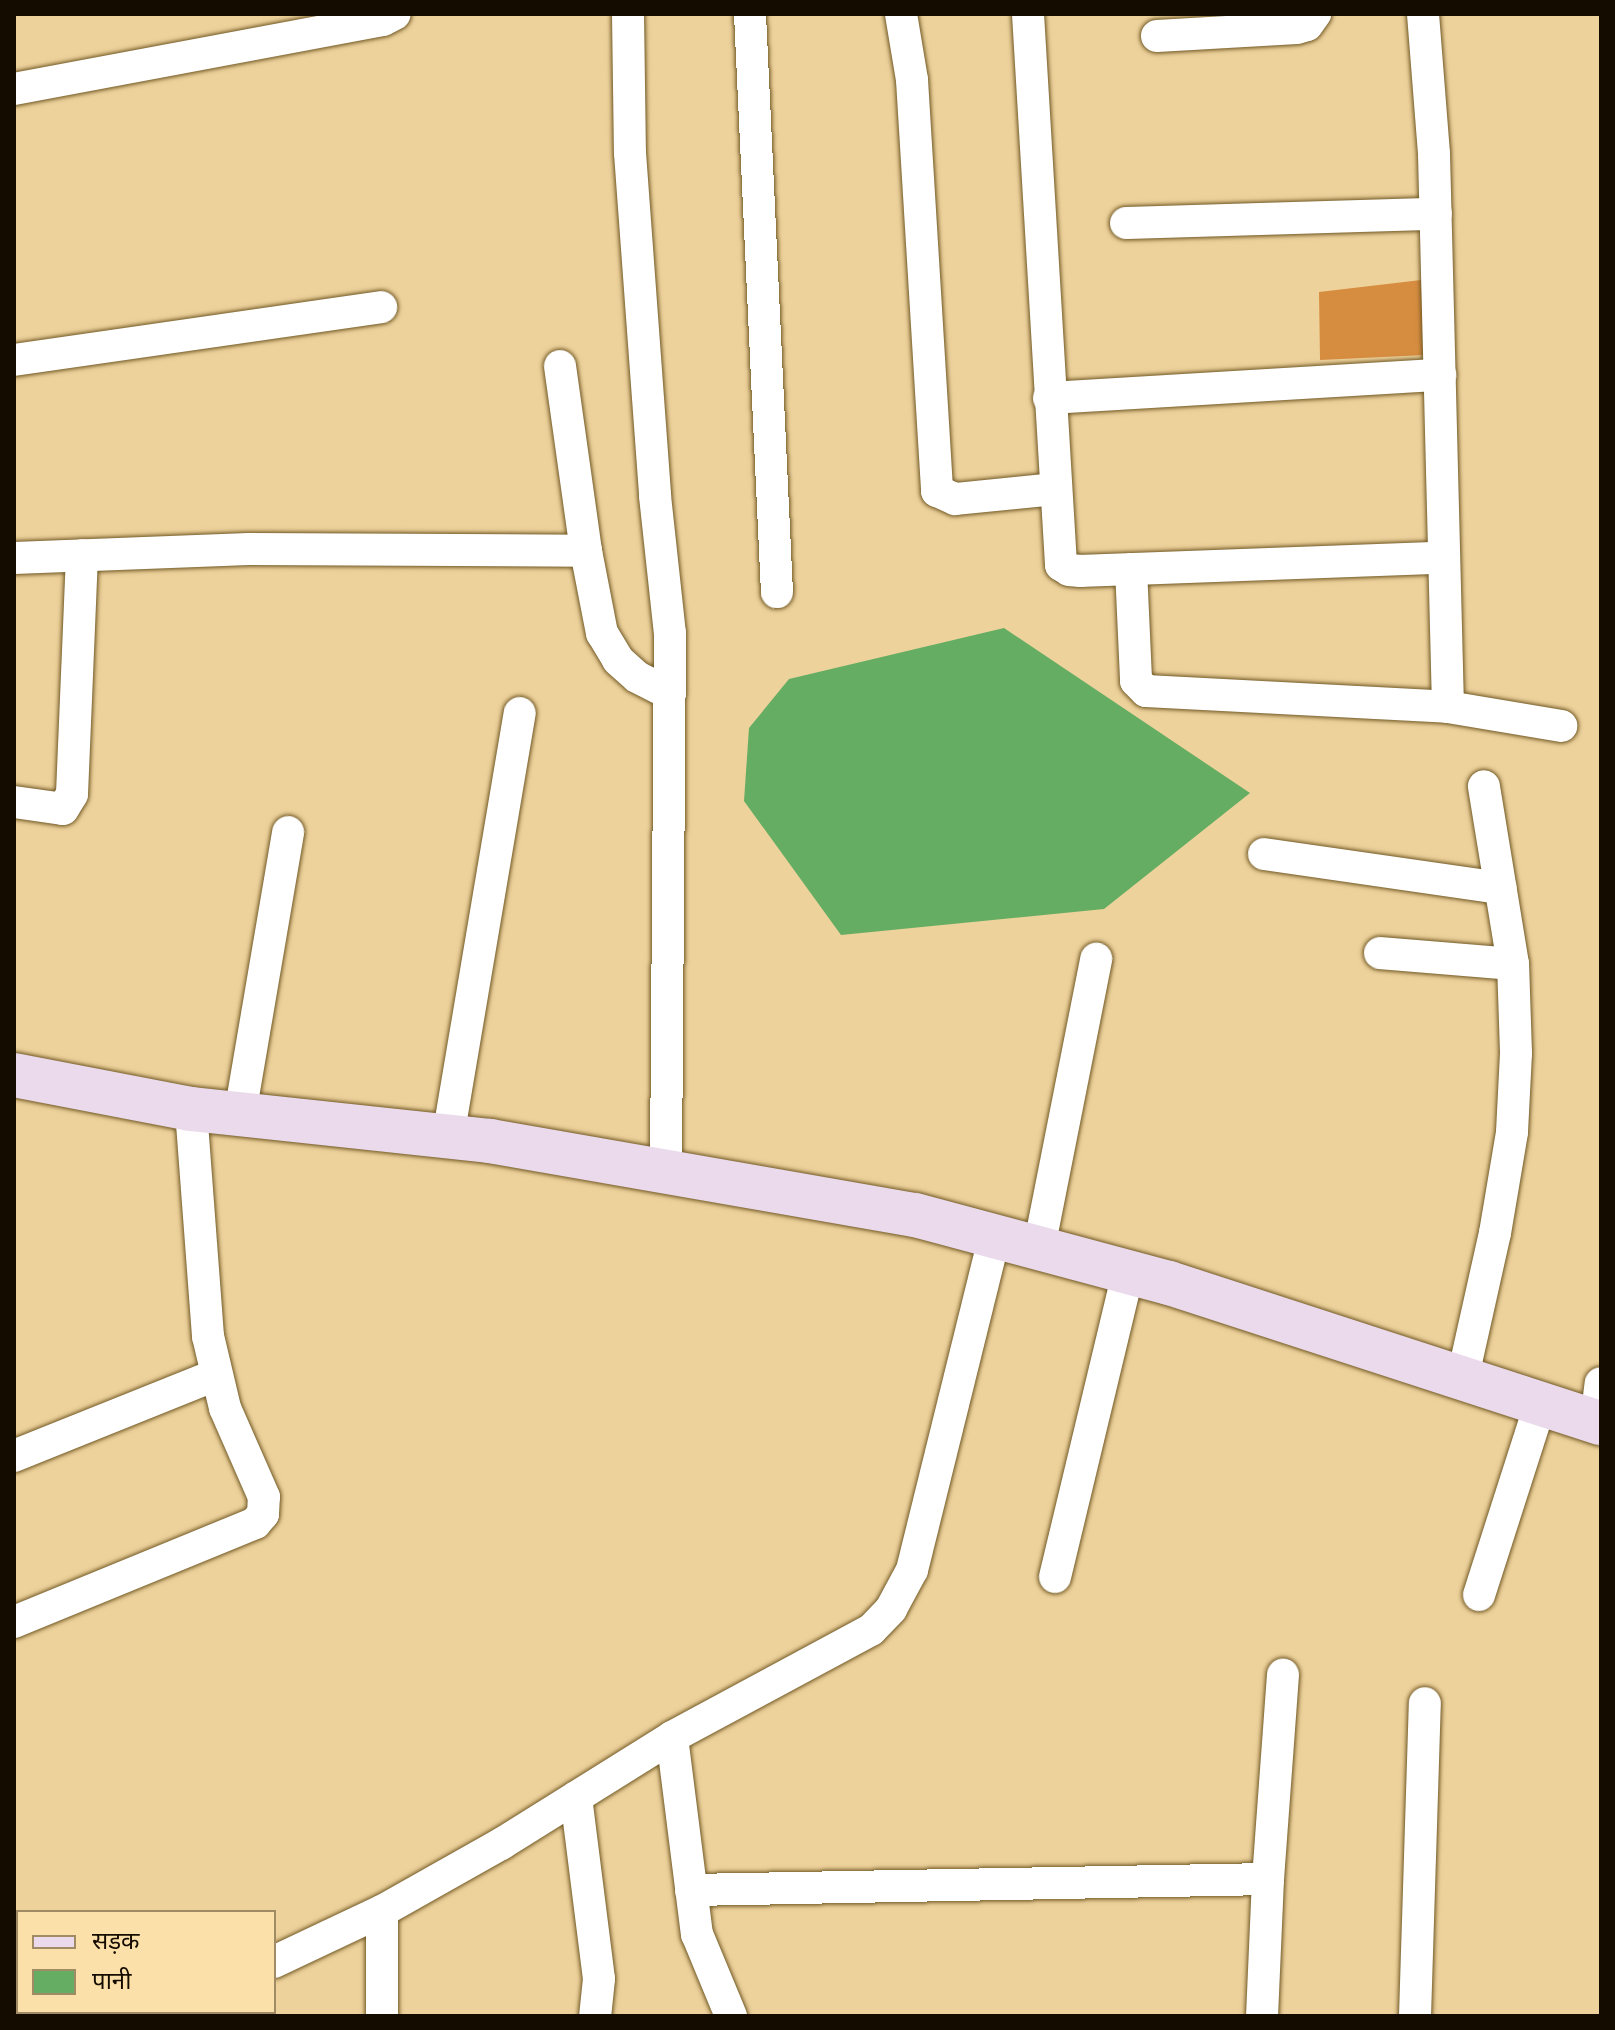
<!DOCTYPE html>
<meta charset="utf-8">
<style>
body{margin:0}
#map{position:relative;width:1615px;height:2030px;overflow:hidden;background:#eed29c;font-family:Signika,"Noto Sans Devanagari",sans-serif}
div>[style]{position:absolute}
.water>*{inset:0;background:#64ad63}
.building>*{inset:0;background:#d78d40}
.roads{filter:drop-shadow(0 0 2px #715925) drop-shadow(0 0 2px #715925)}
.street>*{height:32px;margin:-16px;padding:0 16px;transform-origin:16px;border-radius:16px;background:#fff}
.secondary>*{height:44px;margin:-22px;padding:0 22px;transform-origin:22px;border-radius:22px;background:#eadaec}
span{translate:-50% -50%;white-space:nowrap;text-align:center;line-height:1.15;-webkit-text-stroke:6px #fce0a9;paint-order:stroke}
.frame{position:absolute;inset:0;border:16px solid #150c00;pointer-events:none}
.legend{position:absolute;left:16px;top:1910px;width:260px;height:104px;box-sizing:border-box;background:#fce0a9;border:2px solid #a08b65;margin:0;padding:10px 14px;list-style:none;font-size:24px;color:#150c00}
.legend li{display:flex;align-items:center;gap:16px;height:40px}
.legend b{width:40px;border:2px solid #a08b65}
</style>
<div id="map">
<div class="water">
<i style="clip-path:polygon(1004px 628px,1250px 793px,1104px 909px,841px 935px,744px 801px,749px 728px,789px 679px)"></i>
</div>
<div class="building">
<i style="clip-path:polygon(1421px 280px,1425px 355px,1320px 360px,1319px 292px)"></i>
</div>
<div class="roads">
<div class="street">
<i style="left:628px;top:14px;width:139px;rotate:89.2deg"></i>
<i style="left:630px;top:153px;width:344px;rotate:85.8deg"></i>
<i style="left:655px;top:496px;width:138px;rotate:83.8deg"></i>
<i style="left:670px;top:633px;width:538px;rotate:90.43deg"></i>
<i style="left:750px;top:14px;width:579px;rotate:87.33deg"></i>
<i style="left:901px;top:14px;width:67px;rotate:80.5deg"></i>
<i style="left:912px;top:80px;width:412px;rotate:86.5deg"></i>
<i style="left:937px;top:491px;width:20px;rotate:24deg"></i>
<i style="left:955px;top:499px;width:100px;rotate:-5.7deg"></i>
<i style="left:1028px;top:14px;width:552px;rotate:86.57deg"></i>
<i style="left:1061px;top:565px;width:9px;rotate:32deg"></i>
<i style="left:1069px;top:570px;width:12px;rotate:5deg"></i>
<i style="left:1081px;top:571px;width:363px;rotate:-2.1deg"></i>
<i style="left:1423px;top:14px;width:140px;rotate:85.5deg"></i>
<i style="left:1434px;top:154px;width:553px;rotate:88.55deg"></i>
<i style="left:1157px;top:36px;width:140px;rotate:-3.3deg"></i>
<i style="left:1297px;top:28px;width:10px;rotate:-17deg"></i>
<i style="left:1307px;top:25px;width:14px;rotate:-54deg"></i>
<i style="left:14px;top:89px;width:375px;rotate:-10.6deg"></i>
<i style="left:383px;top:20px;width:13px;rotate:-27deg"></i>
<i style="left:1126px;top:223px;width:310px;rotate:-1.7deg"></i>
<i style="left:14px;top:360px;width:371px;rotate:-8.2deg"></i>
<i style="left:560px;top:366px;width:187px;rotate:82deg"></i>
<i style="left:1049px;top:398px;width:392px;rotate:-3.4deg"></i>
<i style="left:14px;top:558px;width:235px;rotate:-2.2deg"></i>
<i style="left:249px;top:549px;width:337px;rotate:0.3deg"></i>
<i style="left:586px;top:551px;width:84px;rotate:79deg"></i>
<i style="left:602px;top:633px;width:31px;rotate:59deg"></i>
<i style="left:618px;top:660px;width:25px;rotate:42deg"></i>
<i style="left:637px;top:677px;width:37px;rotate:27deg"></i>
<i style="left:1131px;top:569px;width:112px;rotate:87.4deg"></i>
<i style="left:1136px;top:681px;width:14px;rotate:45deg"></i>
<i style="left:1146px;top:691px;width:302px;rotate:3deg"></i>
<i style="left:1448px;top:707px;width:115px;rotate:9.5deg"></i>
<i style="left:14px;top:802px;width:49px;rotate:8.1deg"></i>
<i style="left:63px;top:809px;width:17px;rotate:-59deg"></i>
<i style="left:72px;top:794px;width:239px;rotate:-87.6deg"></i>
<i style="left:1264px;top:854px;width:239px;rotate:8.2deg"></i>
<i style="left:1380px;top:953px;width:133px;rotate:4.7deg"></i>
<i style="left:240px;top:1114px;width:286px;rotate:-80.3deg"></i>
<i style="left:448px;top:1137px;width:430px;rotate:-80.4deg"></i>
<i style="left:1039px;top:1248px;width:295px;rotate:-78.8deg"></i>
<i style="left:1463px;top:1376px;width:147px;rotate:-77.4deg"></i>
<i style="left:1495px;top:1233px;width:102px;rotate:-80.4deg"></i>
<i style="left:1512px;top:1132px;width:79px;rotate:-87.1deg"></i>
<i style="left:1516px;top:1053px;width:89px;rotate:-91.9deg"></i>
<i style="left:1513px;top:964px;width:180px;rotate:-99.3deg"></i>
<i style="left:1596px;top:1421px;width:38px;rotate:-83deg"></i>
<i style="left:14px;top:1456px;width:218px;rotate:-21.9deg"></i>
<i style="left:1055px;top:1577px;width:314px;rotate:-76.5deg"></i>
<i style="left:1479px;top:1595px;width:203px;rotate:-72.2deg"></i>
<i style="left:14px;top:1622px;width:261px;rotate:-22.3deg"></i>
<i style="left:255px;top:1523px;width:12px;rotate:-48deg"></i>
<i style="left:263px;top:1514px;width:17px;rotate:-87deg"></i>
<i style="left:264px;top:1497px;width:97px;rotate:-113.7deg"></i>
<i style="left:225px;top:1408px;width:74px;rotate:-103.3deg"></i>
<i style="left:208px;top:1336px;width:228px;rotate:-94.3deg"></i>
<i style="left:672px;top:1737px;width:199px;rotate:82.8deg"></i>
<i style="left:697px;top:1934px;width:89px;rotate:67.5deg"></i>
<i style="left:576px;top:1797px;width:183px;rotate:82.8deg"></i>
<i style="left:599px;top:1979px;width:37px;rotate:96deg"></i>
<i style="left:1268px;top:1879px;width:205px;rotate:-85.8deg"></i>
<i style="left:691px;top:1890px;width:577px;rotate:-1.09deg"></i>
<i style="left:1268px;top:1879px;width:137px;rotate:92.5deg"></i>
<i style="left:274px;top:1962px;width:119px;rotate:-25.3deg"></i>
<i style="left:382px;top:1911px;width:137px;rotate:-29.4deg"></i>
<i style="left:501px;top:1844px;width:202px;rotate:-32deg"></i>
<i style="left:672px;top:1737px;width:226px;rotate:-28.3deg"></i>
<i style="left:871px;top:1630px;width:29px;rotate:-46deg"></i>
<i style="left:891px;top:1609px;width:44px;rotate:-61.7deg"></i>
<i style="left:912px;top:1570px;width:345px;rotate:-76.1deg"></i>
<i style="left:14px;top:1989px;width:17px;rotate:77deg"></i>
<i style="left:146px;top:2016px;width:11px;rotate:-22deg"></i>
<i style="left:225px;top:2016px;width:4px;rotate:-90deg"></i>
<i style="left:382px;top:2016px;width:105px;rotate:-90deg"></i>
<i style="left:1415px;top:2016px;width:313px;rotate:-88.2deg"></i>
</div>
<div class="secondary">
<i style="left:14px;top:1075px;width:180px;rotate:10.9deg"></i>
<i style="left:191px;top:1109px;width:301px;rotate:6.1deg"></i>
<i style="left:490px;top:1141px;width:431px;rotate:9.9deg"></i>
<i style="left:915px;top:1215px;width:263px;rotate:15deg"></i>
<i style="left:1169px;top:1283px;width:454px;rotate:18deg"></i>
</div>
</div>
<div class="frame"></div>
<ul class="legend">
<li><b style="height:10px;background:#eadaec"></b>सड़क</li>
<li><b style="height:22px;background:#64ad63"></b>पानी</li>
</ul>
</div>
